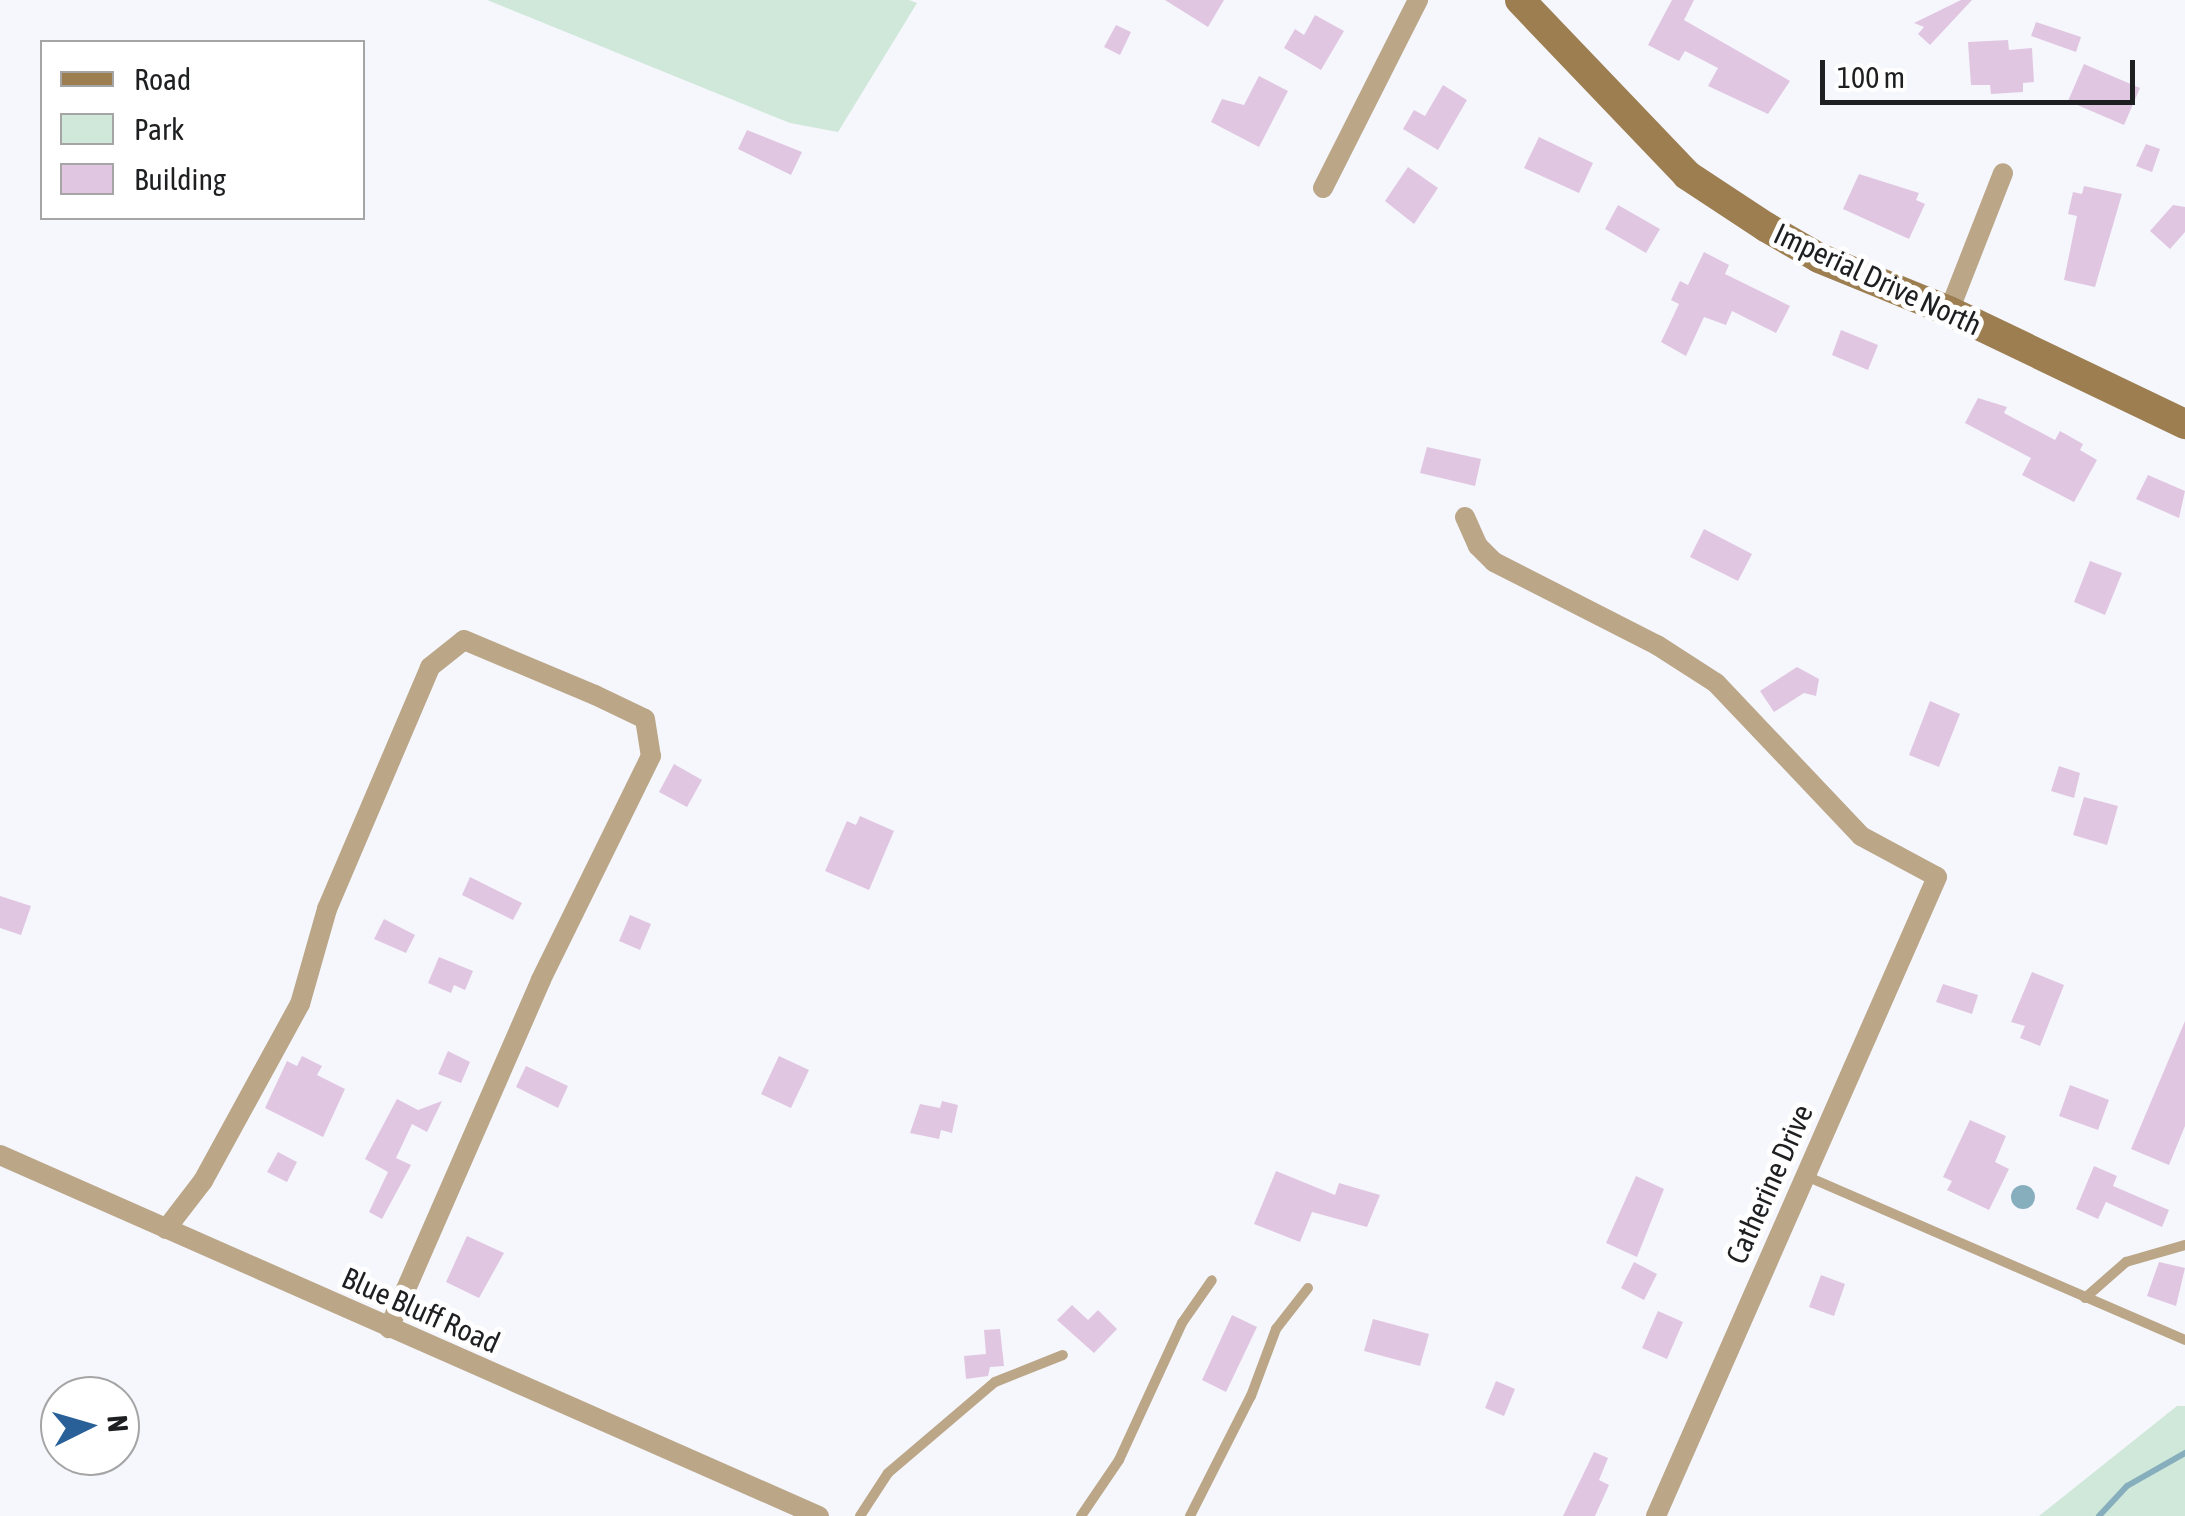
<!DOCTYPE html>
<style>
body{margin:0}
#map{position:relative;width:2185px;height:1516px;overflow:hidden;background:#f5f7fd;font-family:"Asap Condensed",sans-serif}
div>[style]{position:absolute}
.green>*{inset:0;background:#d0e8d9}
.water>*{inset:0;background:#86aebc}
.round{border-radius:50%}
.stream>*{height:6px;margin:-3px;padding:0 3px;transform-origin:3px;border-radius:3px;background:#86aebc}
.building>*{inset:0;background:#e1c6e2}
.lane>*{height:10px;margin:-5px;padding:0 5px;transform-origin:5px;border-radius:5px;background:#bba688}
.street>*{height:20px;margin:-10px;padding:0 10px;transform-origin:10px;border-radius:10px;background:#bba688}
.secondary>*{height:30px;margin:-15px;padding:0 15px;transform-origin:15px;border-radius:15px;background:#9d7e50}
span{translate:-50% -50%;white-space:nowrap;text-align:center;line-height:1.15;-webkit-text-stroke:10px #fff;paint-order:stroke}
.street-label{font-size:30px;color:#1e1f21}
.legend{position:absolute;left:40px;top:40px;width:325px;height:180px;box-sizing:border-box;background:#fff;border:2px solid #a5a5a6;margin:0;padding:12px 18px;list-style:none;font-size:30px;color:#1e1f21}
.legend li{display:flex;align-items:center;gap:20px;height:50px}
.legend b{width:50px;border:2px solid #a5a5a6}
.north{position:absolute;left:40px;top:1376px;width:100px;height:100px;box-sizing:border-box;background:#fff;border:2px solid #a5a5a6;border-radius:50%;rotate:85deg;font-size:28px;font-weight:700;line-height:40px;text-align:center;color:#1e1f21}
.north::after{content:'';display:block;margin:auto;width:35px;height:45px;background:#296098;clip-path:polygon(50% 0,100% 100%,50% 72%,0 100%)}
.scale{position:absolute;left:1820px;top:60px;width:315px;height:45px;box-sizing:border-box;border:5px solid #1e1f21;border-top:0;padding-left:12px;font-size:30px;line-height:35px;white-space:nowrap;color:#1e1f21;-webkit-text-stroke:8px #fff;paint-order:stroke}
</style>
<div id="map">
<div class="green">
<i style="clip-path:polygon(487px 0,909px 0,917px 3px,838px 132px,790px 123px)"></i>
<i style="clip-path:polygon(2177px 1406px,2185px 1406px,2185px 1516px,2039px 1516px)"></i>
</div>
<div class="water">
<i class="round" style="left:2011px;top:1185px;width:24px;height:24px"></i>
</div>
<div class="stream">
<i style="left:2099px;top:1516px;width:41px;rotate:-47deg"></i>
<i style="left:2127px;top:1486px;width:67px;rotate:-29.6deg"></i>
</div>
<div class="building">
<i style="clip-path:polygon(1165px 0,1224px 0,1208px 27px)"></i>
<i style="clip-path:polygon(1672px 0,1694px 0,1684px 20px,1790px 81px,1768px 114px,1708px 86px,1718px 68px,1685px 51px,1679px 61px,1648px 45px)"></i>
<i style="clip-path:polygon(1961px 0,1972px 0,1930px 45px,1918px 34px,1924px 27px,1914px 23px)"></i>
<i style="clip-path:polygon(1315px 15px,1344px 31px,1321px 70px,1284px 48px,1295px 29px,1304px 35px)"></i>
<i style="clip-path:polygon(2036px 22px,2081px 37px,2076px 52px,2031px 36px)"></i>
<i style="clip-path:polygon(1116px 25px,1131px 32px,1120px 55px,1104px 47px)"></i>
<i style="clip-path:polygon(2008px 40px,2009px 50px,2032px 48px,2034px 82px,2023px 83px,2023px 92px,1991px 94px,1990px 85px,1971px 85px,1968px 42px)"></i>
<i style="clip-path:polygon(2084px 64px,2140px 88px,2124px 125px,2068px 101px)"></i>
<i style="clip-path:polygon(1259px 76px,1288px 91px,1259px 147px,1211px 122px,1222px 99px,1244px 105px)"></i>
<i style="clip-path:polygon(1443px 85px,1467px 100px,1438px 150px,1403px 129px,1414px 110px,1425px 116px)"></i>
<i style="clip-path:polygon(747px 130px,802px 152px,791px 175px,738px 149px)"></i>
<i style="clip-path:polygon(1539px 137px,1593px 163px,1579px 193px,1524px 168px)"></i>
<i style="clip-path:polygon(2146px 144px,2160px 149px,2152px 172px,2136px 166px)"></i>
<i style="clip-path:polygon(1408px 167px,1438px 188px,1414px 224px,1385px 201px)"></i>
<i style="clip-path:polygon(1859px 174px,1919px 193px,1916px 200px,1925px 204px,1909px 239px,1843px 209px)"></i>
<i style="clip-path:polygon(2084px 186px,2122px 194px,2095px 287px,2064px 280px,2077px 216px,2068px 214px,2073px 192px,2082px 194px)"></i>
<i style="clip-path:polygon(1618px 205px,1660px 229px,1646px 253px,1605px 229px)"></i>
<i style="clip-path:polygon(2173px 205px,2185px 207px,2185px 232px,2170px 249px,2150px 231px)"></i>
<i style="clip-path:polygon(1704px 252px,1729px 265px,1725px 274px,1790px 306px,1776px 333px,1732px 311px,1726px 325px,1704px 317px,1686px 356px,1661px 342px,1679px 304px,1671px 300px,1680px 281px,1688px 285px)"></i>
<i style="clip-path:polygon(1841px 330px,1878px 345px,1868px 370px,1832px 355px)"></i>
<i style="clip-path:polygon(1978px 398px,2007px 407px,2004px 413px,2055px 440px,2060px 431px,2083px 444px,2080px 450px,2097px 460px,2074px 502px,2022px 475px,2031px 458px,1965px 423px)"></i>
<i style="clip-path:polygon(1427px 447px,1481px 459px,1475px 486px,1420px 473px)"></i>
<i style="clip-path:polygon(2148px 475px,2185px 491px,2179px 518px,2136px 499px)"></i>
<i style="clip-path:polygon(1704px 529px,1752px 554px,1738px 581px,1690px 557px)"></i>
<i style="clip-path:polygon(2090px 561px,2122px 573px,2105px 615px,2074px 602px)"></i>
<i style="clip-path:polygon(1797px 667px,1819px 679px,1816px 696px,1804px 693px,1774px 712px,1760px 691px)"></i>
<i style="clip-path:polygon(1930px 701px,1960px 714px,1939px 767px,1909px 755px)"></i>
<i style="clip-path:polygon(674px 764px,702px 780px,687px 807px,659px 792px)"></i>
<i style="clip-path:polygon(2059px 766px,2080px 773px,2074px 798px,2051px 791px)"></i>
<i style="clip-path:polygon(2084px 797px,2118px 806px,2107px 845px,2073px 835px)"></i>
<i style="clip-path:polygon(860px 816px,894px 831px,869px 890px,825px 871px,847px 821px,856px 825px)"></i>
<i style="clip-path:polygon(470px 877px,522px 903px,513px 920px,462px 895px)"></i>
<i style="clip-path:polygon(0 896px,31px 906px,21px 935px,0 928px)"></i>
<i style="clip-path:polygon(630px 915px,651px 924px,640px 950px,619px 941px)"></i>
<i style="clip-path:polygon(384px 919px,415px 935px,406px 953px,374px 939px)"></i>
<i style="clip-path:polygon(439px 957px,473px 971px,465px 990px,454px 985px,451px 993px,428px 983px)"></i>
<i style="clip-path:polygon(2032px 972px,2064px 985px,2040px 1046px,2020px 1038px,2025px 1026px,2011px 1022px)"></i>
<i style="clip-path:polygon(1943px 984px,1978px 995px,1972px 1014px,1936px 1002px)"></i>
<i style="clip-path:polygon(2185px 1021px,2185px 1126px,2169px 1165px,2131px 1149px)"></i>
<i style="clip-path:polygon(448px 1051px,470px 1062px,461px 1083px,438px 1074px)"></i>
<i style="clip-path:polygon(302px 1056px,322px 1066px,317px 1075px,345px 1089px,323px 1137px,265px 1108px,287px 1061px,297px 1066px)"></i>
<i style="clip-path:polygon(779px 1056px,809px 1070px,791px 1108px,761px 1094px)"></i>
<i style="clip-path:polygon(526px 1066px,568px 1086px,558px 1108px,516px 1087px)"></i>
<i style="clip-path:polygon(2070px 1085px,2109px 1100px,2098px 1130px,2059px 1116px)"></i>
<i style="clip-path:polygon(397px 1099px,418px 1110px,442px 1101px,427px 1132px,412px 1124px,396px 1158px,411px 1165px,382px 1219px,369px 1212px,388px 1172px,365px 1159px)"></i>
<i style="clip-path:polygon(942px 1101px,958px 1105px,952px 1133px,941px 1130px,939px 1139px,910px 1133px,920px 1104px,940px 1108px)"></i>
<i style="clip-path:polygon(1970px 1120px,2006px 1136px,1995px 1162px,2009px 1169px,1989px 1210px,1947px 1190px,1952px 1181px,1943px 1177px)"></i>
<i style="clip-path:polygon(278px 1152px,297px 1162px,287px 1182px,267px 1172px)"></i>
<i style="clip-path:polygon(2094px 1166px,2117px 1176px,2113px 1186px,2169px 1210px,2162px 1227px,2106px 1202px,2098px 1219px,2076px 1209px)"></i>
<i style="clip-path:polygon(1276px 1171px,1335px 1195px,1339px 1183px,1380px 1195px,1367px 1227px,1312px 1212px,1300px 1242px,1254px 1224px)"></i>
<i style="clip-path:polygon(1636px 1176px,1664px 1189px,1637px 1257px,1606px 1243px)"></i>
<i style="clip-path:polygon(467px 1236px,504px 1253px,479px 1298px,446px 1282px)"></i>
<i style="clip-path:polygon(1634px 1262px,1657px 1274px,1644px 1300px,1621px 1288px)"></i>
<i style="clip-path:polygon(2159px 1262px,2185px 1268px,2176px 1306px,2147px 1296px)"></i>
<i style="clip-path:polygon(1821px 1275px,1845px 1284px,1834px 1316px,1809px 1307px)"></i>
<i style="clip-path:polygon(1072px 1305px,1088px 1320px,1098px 1310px,1117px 1329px,1094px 1353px,1057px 1320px)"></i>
<i style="clip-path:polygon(1658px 1311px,1683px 1322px,1667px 1359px,1642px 1348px)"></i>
<i style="clip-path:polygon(1232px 1315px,1257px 1327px,1226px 1392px,1202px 1380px)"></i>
<i style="clip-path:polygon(1373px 1319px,1429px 1334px,1420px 1366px,1364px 1351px)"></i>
<i style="clip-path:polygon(1000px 1329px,1004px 1366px,990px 1367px,988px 1376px,966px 1379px,964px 1356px,986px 1354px,984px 1330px)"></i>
<i style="clip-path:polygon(1496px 1381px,1515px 1389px,1504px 1416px,1485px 1408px)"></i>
<i style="clip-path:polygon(1594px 1452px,1608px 1458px,1599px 1480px,1609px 1485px,1595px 1516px,1563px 1516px)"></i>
</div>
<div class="lane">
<i style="left:1806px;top:1176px;width:413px;rotate:23.4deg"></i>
<i style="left:2085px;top:1298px;width:55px;rotate:-41.3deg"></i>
<i style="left:2126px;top:1262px;width:61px;rotate:-16.1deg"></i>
<i style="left:860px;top:1516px;width:51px;rotate:-56.9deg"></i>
<i style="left:888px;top:1473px;width:140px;rotate:-40.4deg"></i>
<i style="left:995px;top:1382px;width:73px;rotate:-21.7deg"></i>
<i style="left:1081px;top:1516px;width:68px;rotate:-55.8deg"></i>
<i style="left:1119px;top:1460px;width:151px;rotate:-65.3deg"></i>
<i style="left:1182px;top:1323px;width:52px;rotate:-55.1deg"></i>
<i style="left:1190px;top:1516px;width:135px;rotate:-63.1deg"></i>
<i style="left:1251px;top:1396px;width:72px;rotate:-69.5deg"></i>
<i style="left:1276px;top:1329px;width:52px;rotate:-52deg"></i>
</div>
<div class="street">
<i style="left:1323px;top:188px;width:211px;rotate:-63.2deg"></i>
<i style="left:1949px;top:311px;width:148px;rotate:-68.6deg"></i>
<i style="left:1465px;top:517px;width:32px;rotate:66deg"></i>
<i style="left:1478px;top:546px;width:23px;rotate:45deg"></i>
<i style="left:1494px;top:562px;width:183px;rotate:27deg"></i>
<i style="left:1657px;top:645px;width:70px;rotate:32.8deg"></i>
<i style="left:1716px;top:683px;width:211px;rotate:46.5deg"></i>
<i style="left:1861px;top:836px;width:86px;rotate:28.3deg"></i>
<i style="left:1937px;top:877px;width:698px;rotate:113.74deg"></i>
<i style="left:0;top:1155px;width:895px;rotate:23.79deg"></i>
<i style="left:166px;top:1229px;width:61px;rotate:-52.4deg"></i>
<i style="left:203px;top:1181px;width:202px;rotate:-61.3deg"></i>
<i style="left:300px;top:1004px;width:99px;rotate:-74.1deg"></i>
<i style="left:327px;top:909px;width:263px;rotate:-66.9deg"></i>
<i style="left:430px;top:667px;width:43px;rotate:-38.5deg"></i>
<i style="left:464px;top:640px;width:142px;rotate:22.8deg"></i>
<i style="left:595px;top:695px;width:55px;rotate:25.6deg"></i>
<i style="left:645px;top:719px;width:37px;rotate:81deg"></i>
<i style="left:651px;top:756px;width:250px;rotate:116.2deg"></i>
<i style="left:541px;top:980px;width:380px;rotate:113.6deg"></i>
</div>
<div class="secondary">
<i style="left:1520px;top:0;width:242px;rotate:46.3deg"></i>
<i style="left:1687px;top:175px;width:95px;rotate:33.4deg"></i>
<i style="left:1766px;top:227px;width:61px;rotate:30.3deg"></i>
<i style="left:1819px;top:258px;width:140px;rotate:22.2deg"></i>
<i style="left:1949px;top:311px;width:262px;rotate:25.6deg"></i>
</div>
<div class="street-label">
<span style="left:1878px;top:279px;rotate:25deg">Imperial Drive North</span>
<span style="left:1769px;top:1184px;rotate:-66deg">Catherine Drive</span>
<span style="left:421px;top:1310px;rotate:24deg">Blue Bluff Road</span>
</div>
<ul class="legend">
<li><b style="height:12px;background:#9d7e50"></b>Road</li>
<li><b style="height:28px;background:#d0e8d9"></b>Park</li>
<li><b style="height:28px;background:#e1c6e2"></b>Building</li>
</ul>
<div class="north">N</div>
<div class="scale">100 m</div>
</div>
